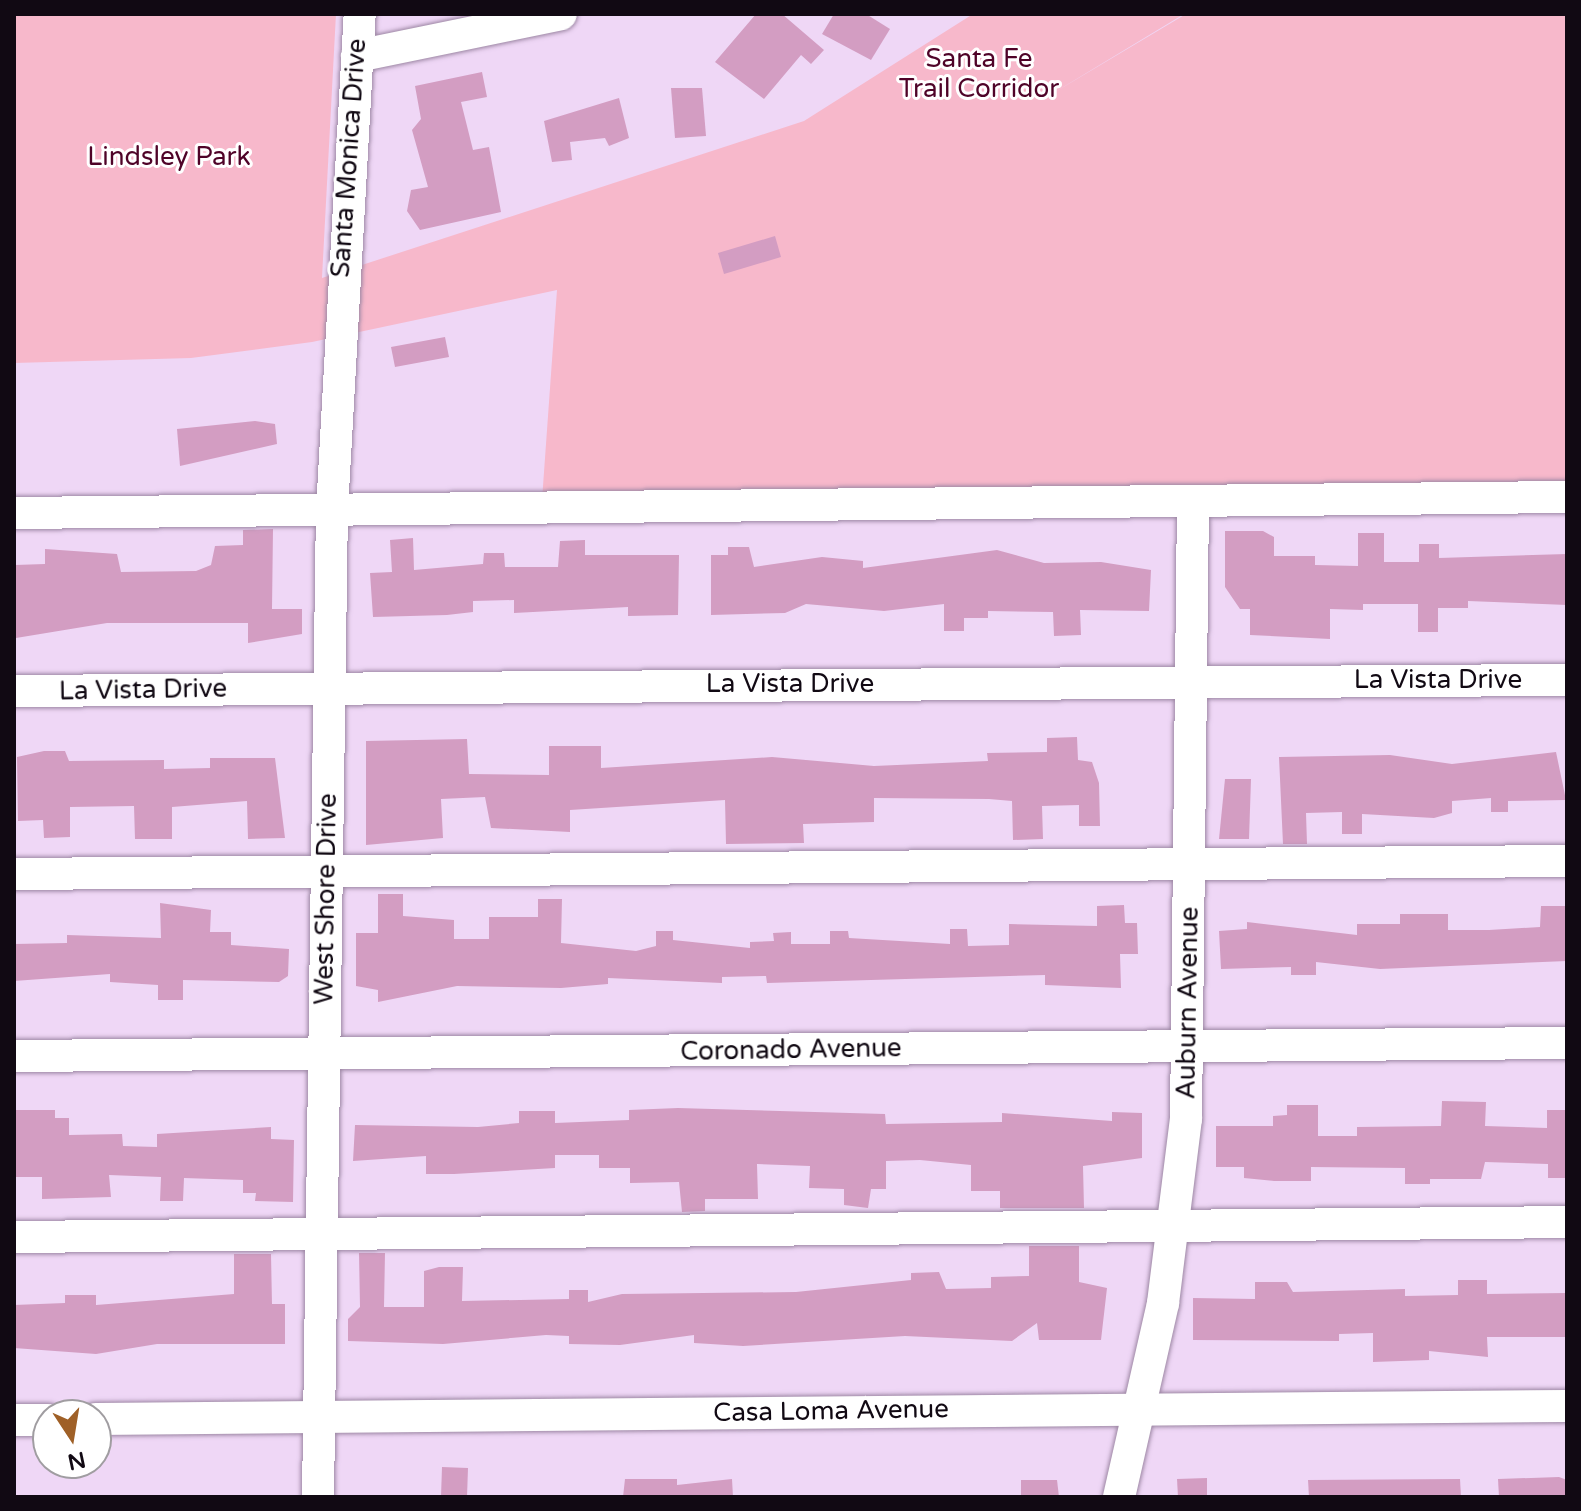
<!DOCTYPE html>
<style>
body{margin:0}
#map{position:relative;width:1581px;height:1511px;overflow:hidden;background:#efd7f6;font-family:"Varela Round",sans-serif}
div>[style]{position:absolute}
.green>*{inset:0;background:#f7b8cb}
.building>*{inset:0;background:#d39dc2}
.roads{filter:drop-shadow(0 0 2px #9d87a4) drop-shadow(0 0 2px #9d87a4)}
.minor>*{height:32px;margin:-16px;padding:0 16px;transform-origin:16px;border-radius:16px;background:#fff}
span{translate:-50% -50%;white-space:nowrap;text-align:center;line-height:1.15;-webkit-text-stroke:6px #fff;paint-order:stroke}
.park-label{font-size:26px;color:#4f0328}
.street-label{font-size:26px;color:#110913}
.frame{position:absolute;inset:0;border:16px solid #110913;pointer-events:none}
.north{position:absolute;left:32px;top:1399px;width:80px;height:80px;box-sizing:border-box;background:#fff;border:2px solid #a09da1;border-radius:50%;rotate:168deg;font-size:22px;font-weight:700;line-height:32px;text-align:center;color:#110913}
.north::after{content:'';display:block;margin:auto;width:28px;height:36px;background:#9f6027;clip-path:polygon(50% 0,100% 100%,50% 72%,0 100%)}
</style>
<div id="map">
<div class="green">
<i style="clip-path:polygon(14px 14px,336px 14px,322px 278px,804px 121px,973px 14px,1184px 14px,1045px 98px,1186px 14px,1567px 14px,1567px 487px,542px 500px,557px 290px,312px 342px,191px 358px,14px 363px)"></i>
</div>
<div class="building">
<i style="clip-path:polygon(756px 14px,782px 14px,824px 50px,811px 64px,801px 55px,764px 99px,715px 62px)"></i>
<i style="clip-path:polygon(834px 14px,866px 14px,890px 29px,871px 60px,822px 34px)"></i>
<i style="clip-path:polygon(482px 72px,487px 97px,461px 102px,473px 150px,489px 147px,501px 212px,420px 230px,407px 211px,411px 190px,428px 187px,412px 130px,421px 119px,415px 86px)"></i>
<i style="clip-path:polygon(671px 88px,702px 88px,706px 136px,675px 138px)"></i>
<i style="clip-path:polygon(619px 98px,629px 138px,609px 146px,605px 138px,570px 142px,572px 160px,552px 162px,544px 121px)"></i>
<i style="clip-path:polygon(775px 236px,781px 257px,724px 274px,718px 253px)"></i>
<i style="clip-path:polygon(445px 337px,449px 357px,395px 367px,391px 347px)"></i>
<i style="clip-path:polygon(255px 421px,275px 424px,277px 444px,180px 466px,177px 429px)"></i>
<i style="clip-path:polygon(273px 529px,272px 609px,302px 609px,302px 634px,248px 643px,248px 623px,107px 623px,16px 638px,15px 565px,45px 564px,45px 549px,117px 554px,121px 572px,196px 571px,211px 565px,215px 546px,243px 545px,243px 530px)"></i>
<i style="clip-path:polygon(1225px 531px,1263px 531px,1274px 537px,1274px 556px,1315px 556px,1315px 565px,1358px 566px,1358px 533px,1384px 533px,1384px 562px,1419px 562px,1419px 544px,1439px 544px,1439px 558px,1567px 554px,1567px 605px,1468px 601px,1468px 608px,1438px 608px,1438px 632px,1418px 632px,1418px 604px,1363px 604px,1363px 610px,1330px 609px,1330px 639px,1250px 635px,1250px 609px,1240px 609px,1225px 587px)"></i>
<i style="clip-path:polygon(413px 538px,414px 570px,483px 564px,484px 553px,504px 553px,505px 567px,558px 567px,560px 541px,585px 540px,585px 555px,679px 555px,678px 615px,628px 616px,628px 607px,514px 613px,514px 600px,473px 601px,473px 612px,447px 615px,373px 617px,370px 573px,392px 572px,390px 540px)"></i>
<i style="clip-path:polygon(728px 547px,749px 547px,754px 567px,822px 557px,863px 561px,863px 568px,997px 550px,1044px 563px,1101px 562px,1151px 570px,1149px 611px,1080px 610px,1081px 635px,1054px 636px,1053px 612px,988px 611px,988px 618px,964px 618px,964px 631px,944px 631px,944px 604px,884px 611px,806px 604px,785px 613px,711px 615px,711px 555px,728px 555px)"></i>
<i style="clip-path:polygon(1077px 737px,1078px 760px,1092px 762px,1099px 783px,1100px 826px,1079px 826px,1079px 805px,1042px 806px,1043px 839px,1013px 840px,1012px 801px,989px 799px,874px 798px,874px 822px,803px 824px,804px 843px,726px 844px,725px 800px,570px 810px,570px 832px,491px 828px,485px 797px,441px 799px,443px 838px,366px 845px,366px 741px,467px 739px,469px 774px,549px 775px,549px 746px,601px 746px,601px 768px,772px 757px,874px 766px,988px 761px,987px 753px,1047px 752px,1047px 738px)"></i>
<i style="clip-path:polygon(44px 751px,65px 751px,69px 761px,164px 760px,164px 769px,210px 768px,210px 758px,275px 758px,285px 838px,248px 839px,247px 801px,172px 807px,172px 839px,135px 839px,134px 806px,70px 807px,70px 837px,44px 838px,43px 820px,18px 821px,17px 757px)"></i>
<i style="clip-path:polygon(1556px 752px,1566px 800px,1508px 801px,1508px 812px,1491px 812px,1491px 798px,1452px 801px,1452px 813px,1434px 818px,1362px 814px,1362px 834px,1342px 834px,1342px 812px,1306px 813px,1307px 844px,1283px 844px,1279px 757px,1390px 755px,1452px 764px)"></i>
<i style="clip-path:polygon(1225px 779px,1251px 779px,1249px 839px,1219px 839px)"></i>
<i style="clip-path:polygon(378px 894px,403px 894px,403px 916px,454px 920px,454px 939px,489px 939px,489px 917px,538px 917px,538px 899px,562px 899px,561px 943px,636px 951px,656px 946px,656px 931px,673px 931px,673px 940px,750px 948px,750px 942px,774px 941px,773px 933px,791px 932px,791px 944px,830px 944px,830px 931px,848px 931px,849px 938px,950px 944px,950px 929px,967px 929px,968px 946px,1009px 945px,1009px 924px,1097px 926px,1097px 906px,1124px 905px,1125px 923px,1137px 923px,1138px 954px,1120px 954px,1121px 988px,1045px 985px,1045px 975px,767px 983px,766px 976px,722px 977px,722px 983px,608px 978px,608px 984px,561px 988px,457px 986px,378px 1002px,378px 990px,356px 986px,356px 933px,378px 933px)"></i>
<i style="clip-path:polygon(160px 903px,211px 910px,210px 932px,231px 932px,231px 945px,289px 949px,288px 976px,279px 982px,183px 980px,183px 1000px,158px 1000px,158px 985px,110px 982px,110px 974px,14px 981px,14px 944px,67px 943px,67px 935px,161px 938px)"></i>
<i style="clip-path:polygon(1541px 906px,1567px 906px,1567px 961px,1380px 969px,1316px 962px,1316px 975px,1291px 975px,1291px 967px,1221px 969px,1219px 931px,1247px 929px,1247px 922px,1357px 935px,1357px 924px,1400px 924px,1400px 914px,1448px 914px,1448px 930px,1489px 930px,1540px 927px)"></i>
<i style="clip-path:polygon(1442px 1101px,1486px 1102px,1485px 1126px,1547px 1128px,1547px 1110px,1567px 1110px,1567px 1178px,1548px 1178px,1548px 1164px,1485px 1162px,1481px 1179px,1430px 1179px,1430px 1184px,1405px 1184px,1405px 1168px,1311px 1167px,1311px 1181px,1274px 1181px,1244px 1178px,1244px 1167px,1216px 1167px,1216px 1126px,1273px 1126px,1273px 1116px,1287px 1115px,1287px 1105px,1318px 1105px,1318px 1136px,1357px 1136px,1357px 1127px,1441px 1126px)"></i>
<i style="clip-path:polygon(678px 1108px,885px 1114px,886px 1124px,1002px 1122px,1002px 1113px,1112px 1121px,1112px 1112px,1142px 1113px,1142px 1158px,1083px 1166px,1084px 1208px,1000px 1208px,1000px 1191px,971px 1191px,971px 1165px,920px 1160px,886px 1161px,886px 1189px,871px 1189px,868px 1208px,844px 1205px,844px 1189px,809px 1188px,810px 1166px,757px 1164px,758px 1199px,705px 1199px,705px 1211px,682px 1212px,679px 1182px,630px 1183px,630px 1168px,599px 1168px,599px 1155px,555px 1155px,555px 1168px,454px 1174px,426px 1174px,426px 1156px,353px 1161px,355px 1125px,478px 1127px,519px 1123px,519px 1111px,555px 1111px,555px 1123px,629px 1120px,629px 1110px)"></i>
<i style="clip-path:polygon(14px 1110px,55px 1110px,55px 1118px,69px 1118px,69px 1135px,122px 1134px,123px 1146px,157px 1147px,157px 1134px,271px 1127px,271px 1139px,294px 1140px,293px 1202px,255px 1201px,256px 1193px,243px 1193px,243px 1180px,184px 1178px,183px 1201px,160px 1201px,161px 1177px,109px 1175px,111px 1197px,42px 1199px,42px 1177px,14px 1177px)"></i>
<i style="clip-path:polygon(1029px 1246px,1079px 1246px,1079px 1282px,1107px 1288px,1101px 1340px,1039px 1340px,1037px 1323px,1012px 1341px,905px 1336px,743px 1346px,694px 1343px,694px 1335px,620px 1345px,569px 1344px,569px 1336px,546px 1335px,443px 1344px,348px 1341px,348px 1319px,360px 1307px,359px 1253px,385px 1253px,384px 1307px,424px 1307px,424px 1271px,439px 1267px,463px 1267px,462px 1301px,569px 1299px,569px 1290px,588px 1290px,588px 1302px,622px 1294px,796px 1292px,911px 1280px,911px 1273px,939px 1272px,946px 1289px,991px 1288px,991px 1277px,1029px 1276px)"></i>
<i style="clip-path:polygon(234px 1254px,271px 1254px,272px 1304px,285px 1304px,285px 1344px,157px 1344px,96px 1354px,14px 1348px,14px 1305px,65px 1303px,65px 1295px,96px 1295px,96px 1305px,234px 1294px)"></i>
<i style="clip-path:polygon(1458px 1280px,1487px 1280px,1487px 1294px,1567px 1293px,1567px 1337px,1487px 1337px,1488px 1357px,1429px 1351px,1429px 1360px,1373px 1362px,1373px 1333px,1339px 1334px,1339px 1341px,1193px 1340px,1193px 1298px,1255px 1299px,1255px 1282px,1287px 1282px,1293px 1292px,1405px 1289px,1405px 1296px,1458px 1295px)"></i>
<i style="clip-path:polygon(442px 1467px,468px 1468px,467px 1497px,441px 1497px)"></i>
<i style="clip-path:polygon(1207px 1478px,1207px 1497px,1178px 1497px,1177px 1479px)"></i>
<i style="clip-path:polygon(625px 1479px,677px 1479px,677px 1485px,732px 1479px,733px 1497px,623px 1497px)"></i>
<i style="clip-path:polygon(1460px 1479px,1461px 1497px,1309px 1497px,1308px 1480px)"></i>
<i style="clip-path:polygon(1498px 1479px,1559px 1477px,1567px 1480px,1567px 1497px,1499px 1497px)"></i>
<i style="clip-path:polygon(1021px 1480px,1057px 1480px,1059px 1497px,1021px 1497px)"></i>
</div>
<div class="roads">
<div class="minor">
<i style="left:357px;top:56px;width:208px;rotate:-11.6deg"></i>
<i style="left:14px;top:513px;width:1553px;rotate:-0.59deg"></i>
<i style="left:14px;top:691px;width:1553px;rotate:-0.41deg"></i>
<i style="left:14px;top:874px;width:1553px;rotate:-0.48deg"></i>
<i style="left:14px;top:1056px;width:1553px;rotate:-0.48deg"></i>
<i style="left:14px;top:1237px;width:1553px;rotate:-0.55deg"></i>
<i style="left:96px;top:1419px;width:1471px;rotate:-0.51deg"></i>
<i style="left:14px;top:1420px;width:34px"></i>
<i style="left:318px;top:1497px;width:987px;rotate:-89.19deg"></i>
<i style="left:332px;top:510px;width:497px;rotate:-86.8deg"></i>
<i style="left:1119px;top:1497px;width:199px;rotate:-77.2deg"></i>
<i style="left:1163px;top:1303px;width:185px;rotate:-82.9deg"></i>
<i style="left:1186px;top:1119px;width:617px;rotate:-89.35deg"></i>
</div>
</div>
<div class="park-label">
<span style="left:979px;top:74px">Santa Fe<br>Trail Corridor</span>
<span style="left:169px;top:157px">Lindsley Park</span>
</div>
<div class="street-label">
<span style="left:349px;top:158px;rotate:-86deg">Santa Monica Drive</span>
<span style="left:1438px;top:680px">La Vista Drive</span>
<span style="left:790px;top:684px">La Vista Drive</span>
<span style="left:143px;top:690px;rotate:-1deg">La Vista Drive</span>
<span style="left:326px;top:899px;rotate:-89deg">West Shore Drive</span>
<span style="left:1188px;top:1003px;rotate:-89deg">Auburn Avenue</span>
<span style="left:791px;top:1050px;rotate:-1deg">Coronado Avenue</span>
<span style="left:831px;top:1411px;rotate:-1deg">Casa Loma Avenue</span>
</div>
<div class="frame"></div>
<div class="north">N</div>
</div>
